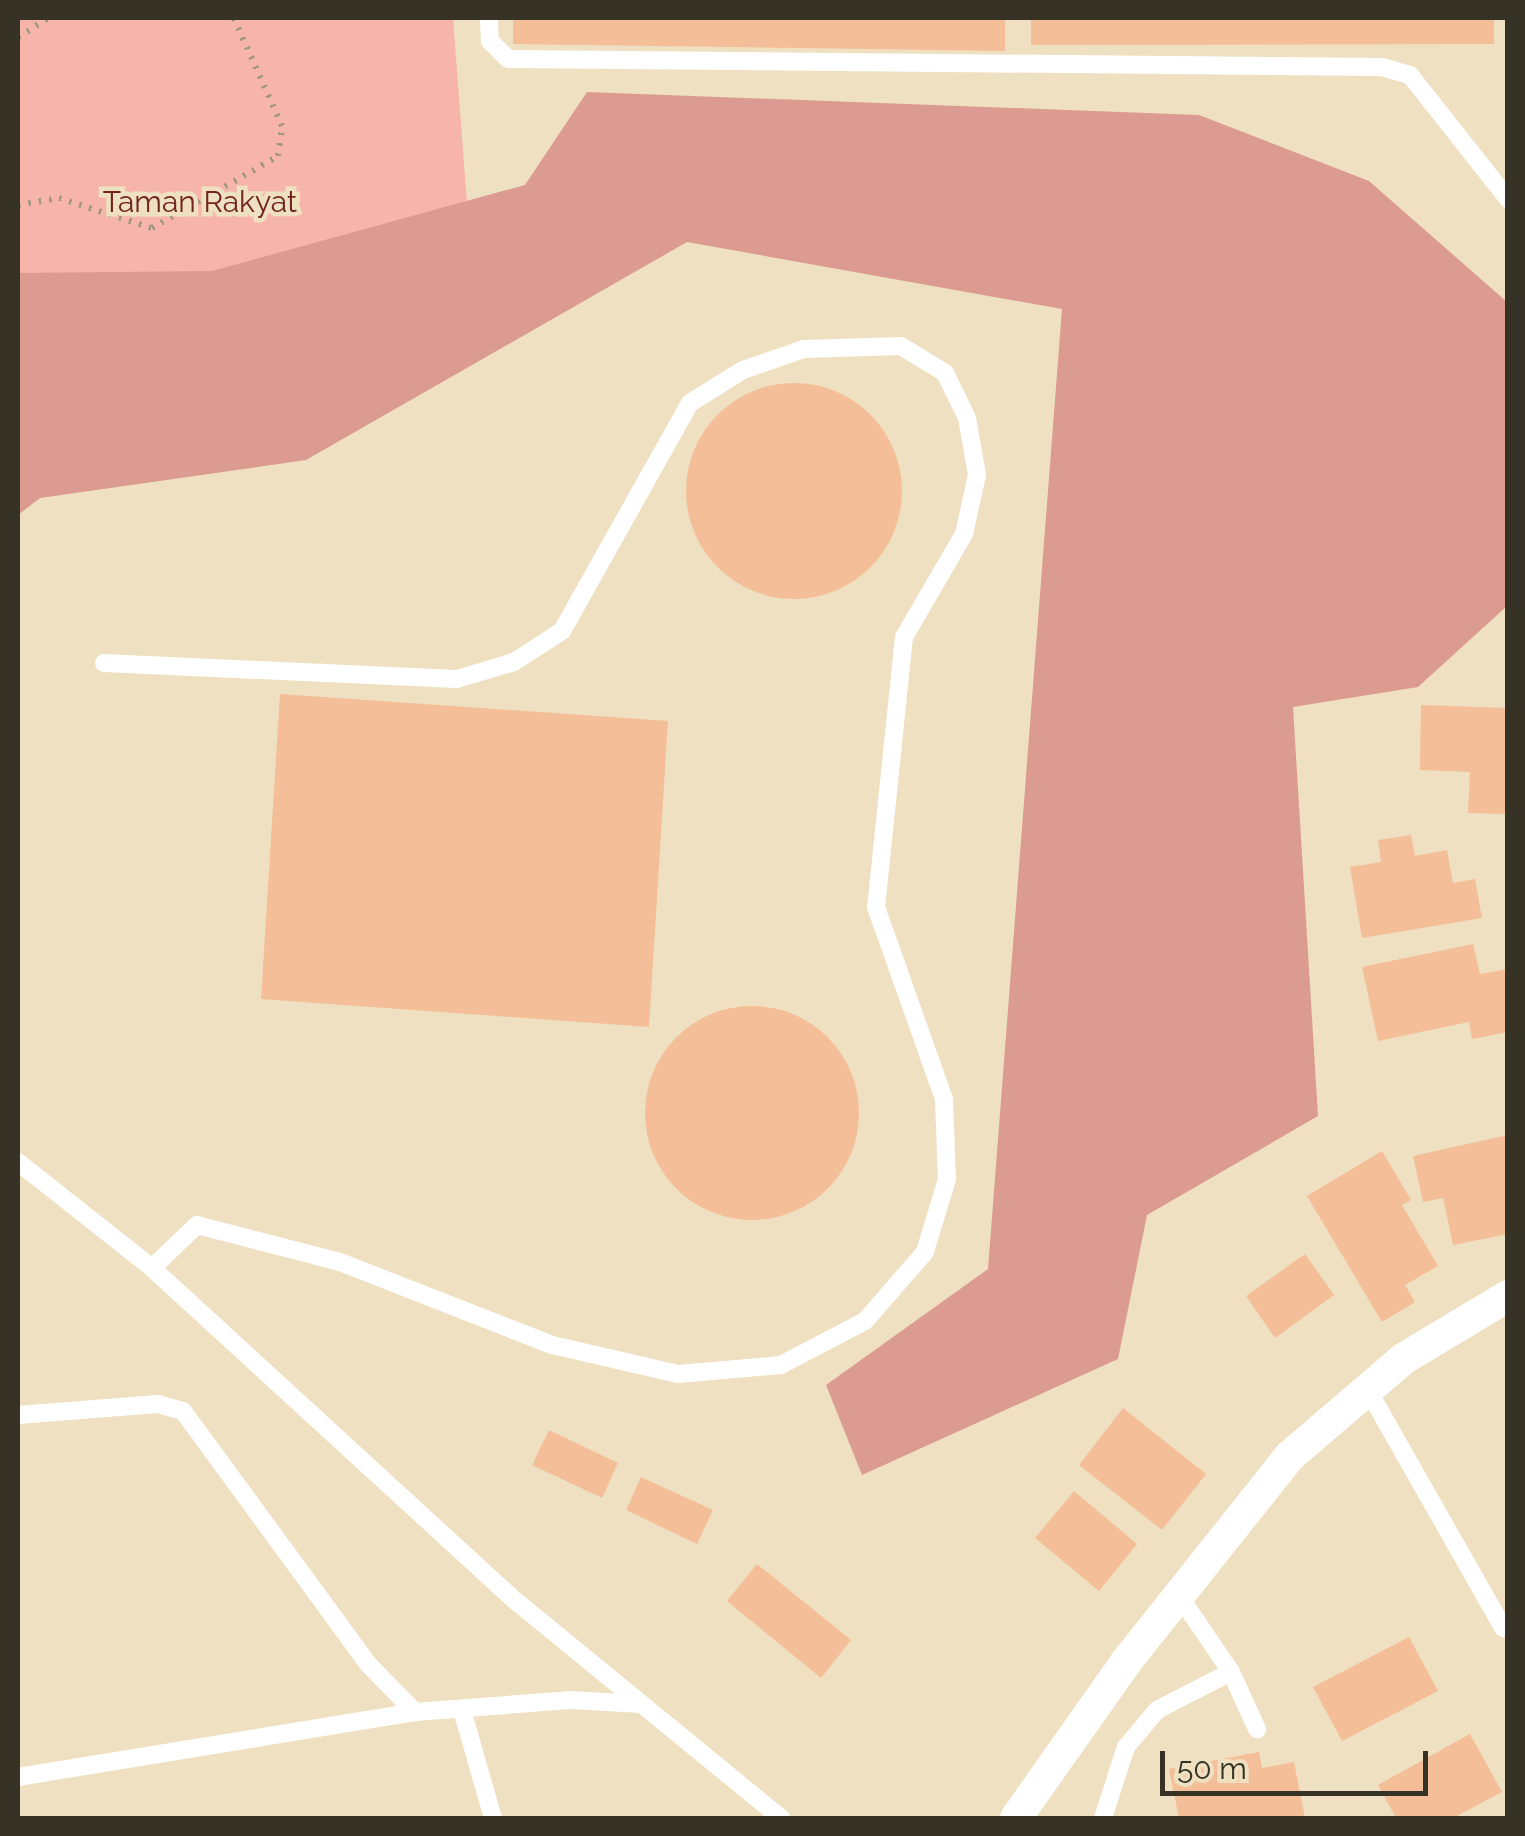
<!DOCTYPE html>
<style>
body{margin:0}
#map{position:relative;width:1525px;height:1836px;overflow:hidden;background:#eee0c1;font-family:Raleway,sans-serif}
div>[style]{position:absolute}
.green>*{inset:0;background:#f7b4aa}
.forest>*{inset:0;background:#dc9b91}
.building>*{inset:0;background:#f4be98}
.round{border-radius:50%}
.path>*{height:6px;margin-top:-3px;transform-origin:0;background:repeating-linear-gradient(90deg,#a29881 0 2.5px,transparent 0 10.5px)}
.lane>*{height:18px;margin:-9px;padding:0 9px;transform-origin:9px;border-radius:9px;background:#fff}
.street>*{height:32px;margin:-16px;padding:0 16px;transform-origin:16px;border-radius:16px;background:#fff}
span{translate:-50% -50%;white-space:nowrap;text-align:center;line-height:1.15;-webkit-text-stroke:9px #eee0c1;paint-order:stroke}
.park-label{font-size:30px;color:#72251e}
.frame{position:absolute;inset:0;border:20px solid #373226;pointer-events:none}
.scale{position:absolute;left:1160px;top:1751px;width:268px;height:45px;box-sizing:border-box;border:5px solid #373226;border-top:0;padding-left:12px;font-size:30px;line-height:35px;white-space:nowrap;color:#373226;-webkit-text-stroke:8px #eee0c1;paint-order:stroke}
</style>
<div id="map">
<div class="green">
<i style="clip-path:polygon(18px 18px,453px 18px,476px 322px,18px 436px)"></i>
</div>
<div class="forest">
<i style="clip-path:polygon(587px 92px,1199px 115px,1369px 181px,1507px 302px,1507px 606px,1418px 687px,1293px 707px,1318px 1116px,1147px 1215px,1118px 1359px,862px 1475px,826px 1385px,988px 1269px,1062px 309px,687px 242px,306px 460px,40px 498px,18px 515px,18px 273px,212px 271px,525px 185px)"></i>
</div>
<div class="building">
<i style="clip-path:polygon(513px 18px,1005px 18px,1005px 51px,513px 44px)"></i>
<i style="clip-path:polygon(1031px 18px,1494px 18px,1494px 44px,1031px 45px)"></i>
<i class="round" style="left:686px;top:383px;width:216px;height:216px"></i>
<i style="clip-path:polygon(280px 694px,668px 721px,649px 1027px,261px 999px)"></i>
<i style="clip-path:polygon(1421px 705px,1508px 708px,1508px 814px,1468px 813px,1470px 772px,1420px 770px)"></i>
<i style="clip-path:polygon(1411px 835px,1415px 856px,1447px 850px,1453px 883px,1475px 879px,1482px 918px,1362px 938px,1350px 867px,1381px 862px,1378px 840px)"></i>
<i style="clip-path:polygon(1473px 944px,1480px 974px,1508px 969px,1508px 1032px,1472px 1039px,1469px 1022px,1378px 1041px,1362px 967px)"></i>
<i class="round" style="left:645px;top:1006px;width:214px;height:214px"></i>
<i style="clip-path:polygon(1508px 1135px,1508px 1234px,1453px 1245px,1443px 1198px,1423px 1202px,1413px 1156px)"></i>
<i style="clip-path:polygon(1382px 1151px,1411px 1200px,1402px 1205px,1438px 1266px,1405px 1285px,1415px 1302px,1382px 1322px,1307px 1196px)"></i>
<i style="clip-path:polygon(1305px 1254px,1334px 1295px,1275px 1338px,1246px 1296px)"></i>
<i style="clip-path:polygon(1123px 1408px,1206px 1474px,1162px 1530px,1079px 1465px)"></i>
<i style="clip-path:polygon(549px 1430px,618px 1463px,602px 1498px,532px 1465px)"></i>
<i style="clip-path:polygon(641px 1477px,713px 1510px,697px 1544px,626px 1510px)"></i>
<i style="clip-path:polygon(1074px 1491px,1137px 1544px,1099px 1591px,1035px 1538px)"></i>
<i style="clip-path:polygon(757px 1564px,851px 1640px,821px 1678px,727px 1601px)"></i>
<i style="clip-path:polygon(1409px 1637px,1438px 1691px,1342px 1741px,1313px 1687px)"></i>
<i style="clip-path:polygon(1470px 1734px,1502px 1792px,1453px 1818px,1396px 1818px,1378px 1785px)"></i>
<i style="clip-path:polygon(1259px 1752px,1262px 1768px,1294px 1762px,1305px 1818px,1179px 1818px,1169px 1769px)"></i>
</div>
<div class="path">
<i style="left:18px;top:37px;width:36px;rotate:-32deg"></i>
<i style="left:18px;top:205px;width:42px;rotate:-9.7deg"></i>
<i style="left:59px;top:198px;width:98px;rotate:17.9deg"></i>
<i style="left:152px;top:228px;width:145px;rotate:-29.7deg"></i>
<i style="left:278px;top:156px;width:30px;rotate:-82deg"></i>
<i style="left:282px;top:126px;width:118px;rotate:-114deg"></i>
</div>
<div class="lane">
<i style="left:489px;top:18px;width:23px;rotate:88deg"></i>
<i style="left:490px;top:41px;width:25px;rotate:45deg"></i>
<i style="left:508px;top:59px;width:874px;rotate:0.52deg"></i>
<i style="left:1382px;top:67px;width:29px;rotate:16deg"></i>
<i style="left:1410px;top:75px;width:158px;rotate:51.7deg"></i>
<i style="left:104px;top:663px;width:353px;rotate:2.6deg"></i>
<i style="left:457px;top:679px;width:59px;rotate:-16.6deg"></i>
<i style="left:514px;top:662px;width:57px;rotate:-32.9deg"></i>
<i style="left:562px;top:631px;width:261px;rotate:-60.7deg"></i>
<i style="left:690px;top:403px;width:62px;rotate:-31.9deg"></i>
<i style="left:743px;top:370px;width:65px;rotate:-19deg"></i>
<i style="left:804px;top:349px;width:97px;rotate:-1.8deg"></i>
<i style="left:901px;top:346px;width:52px;rotate:31.5deg"></i>
<i style="left:945px;top:373px;width:50px;rotate:63.9deg"></i>
<i style="left:967px;top:418px;width:58px;rotate:80deg"></i>
<i style="left:977px;top:475px;width:60px;rotate:102.4deg"></i>
<i style="left:964px;top:534px;width:119px;rotate:120.2deg"></i>
<i style="left:904px;top:637px;width:271px;rotate:95.9deg"></i>
<i style="left:876px;top:907px;width:204px;rotate:70.5deg"></i>
<i style="left:944px;top:1099px;width:80px;rotate:87.9deg"></i>
<i style="left:947px;top:1179px;width:76px;rotate:106.8deg"></i>
<i style="left:925px;top:1252px;width:91px;rotate:131deg"></i>
<i style="left:865px;top:1321px;width:95px;rotate:152.4deg"></i>
<i style="left:781px;top:1365px;width:103px;rotate:175deg"></i>
<i style="left:678px;top:1374px;width:129px;rotate:-167deg"></i>
<i style="left:552px;top:1345px;width:228px;rotate:-158.6deg"></i>
<i style="left:340px;top:1262px;width:148px;rotate:-165.5deg"></i>
<i style="left:197px;top:1225px;width:62px;rotate:136.3deg"></i>
<i style="left:18px;top:1162px;width:171px;rotate:38.3deg"></i>
<i style="left:152px;top:1268px;width:495px;rotate:42.5deg"></i>
<i style="left:517px;top:1602px;width:341px;rotate:39.3deg"></i>
<i style="left:1368px;top:1390px;width:274px;rotate:60.4deg"></i>
<i style="left:18px;top:1415px;width:140px;rotate:-4.5deg"></i>
<i style="left:158px;top:1404px;width:26px;rotate:16deg"></i>
<i style="left:183px;top:1411px;width:315px;rotate:53.8deg"></i>
<i style="left:369px;top:1665px;width:66px;rotate:45.6deg"></i>
<i style="left:415px;top:1712px;width:155px;rotate:-4.4deg"></i>
<i style="left:570px;top:1700px;width:71px;rotate:3.2deg"></i>
<i style="left:1178px;top:1594px;width:94px;rotate:55.8deg"></i>
<i style="left:1231px;top:1672px;width:63px;rotate:65.5deg"></i>
<i style="left:462px;top:1710px;width:112px;rotate:74deg"></i>
<i style="left:18px;top:1777px;width:402px;rotate:-9.3deg"></i>
<i style="left:1103px;top:1818px;width:75px;rotate:-72.1deg"></i>
<i style="left:1126px;top:1747px;width:48px;rotate:-50deg"></i>
<i style="left:1157px;top:1710px;width:83px;rotate:-27.2deg"></i>
</div>
<div class="street">
<i style="left:1016px;top:1818px;width:191px;rotate:-54.8deg"></i>
<i style="left:1126px;top:1662px;width:263px;rotate:-51.5deg"></i>
<i style="left:1290px;top:1456px;width:149px;rotate:-40.6deg"></i>
<i style="left:1403px;top:1359px;width:122px;rotate:-31deg"></i>
</div>
<div class="park-label">
<span style="left:200px;top:202px">Taman Rakyat</span>
</div>
<div class="frame"></div>
<div class="scale">50 m</div>
</div>
